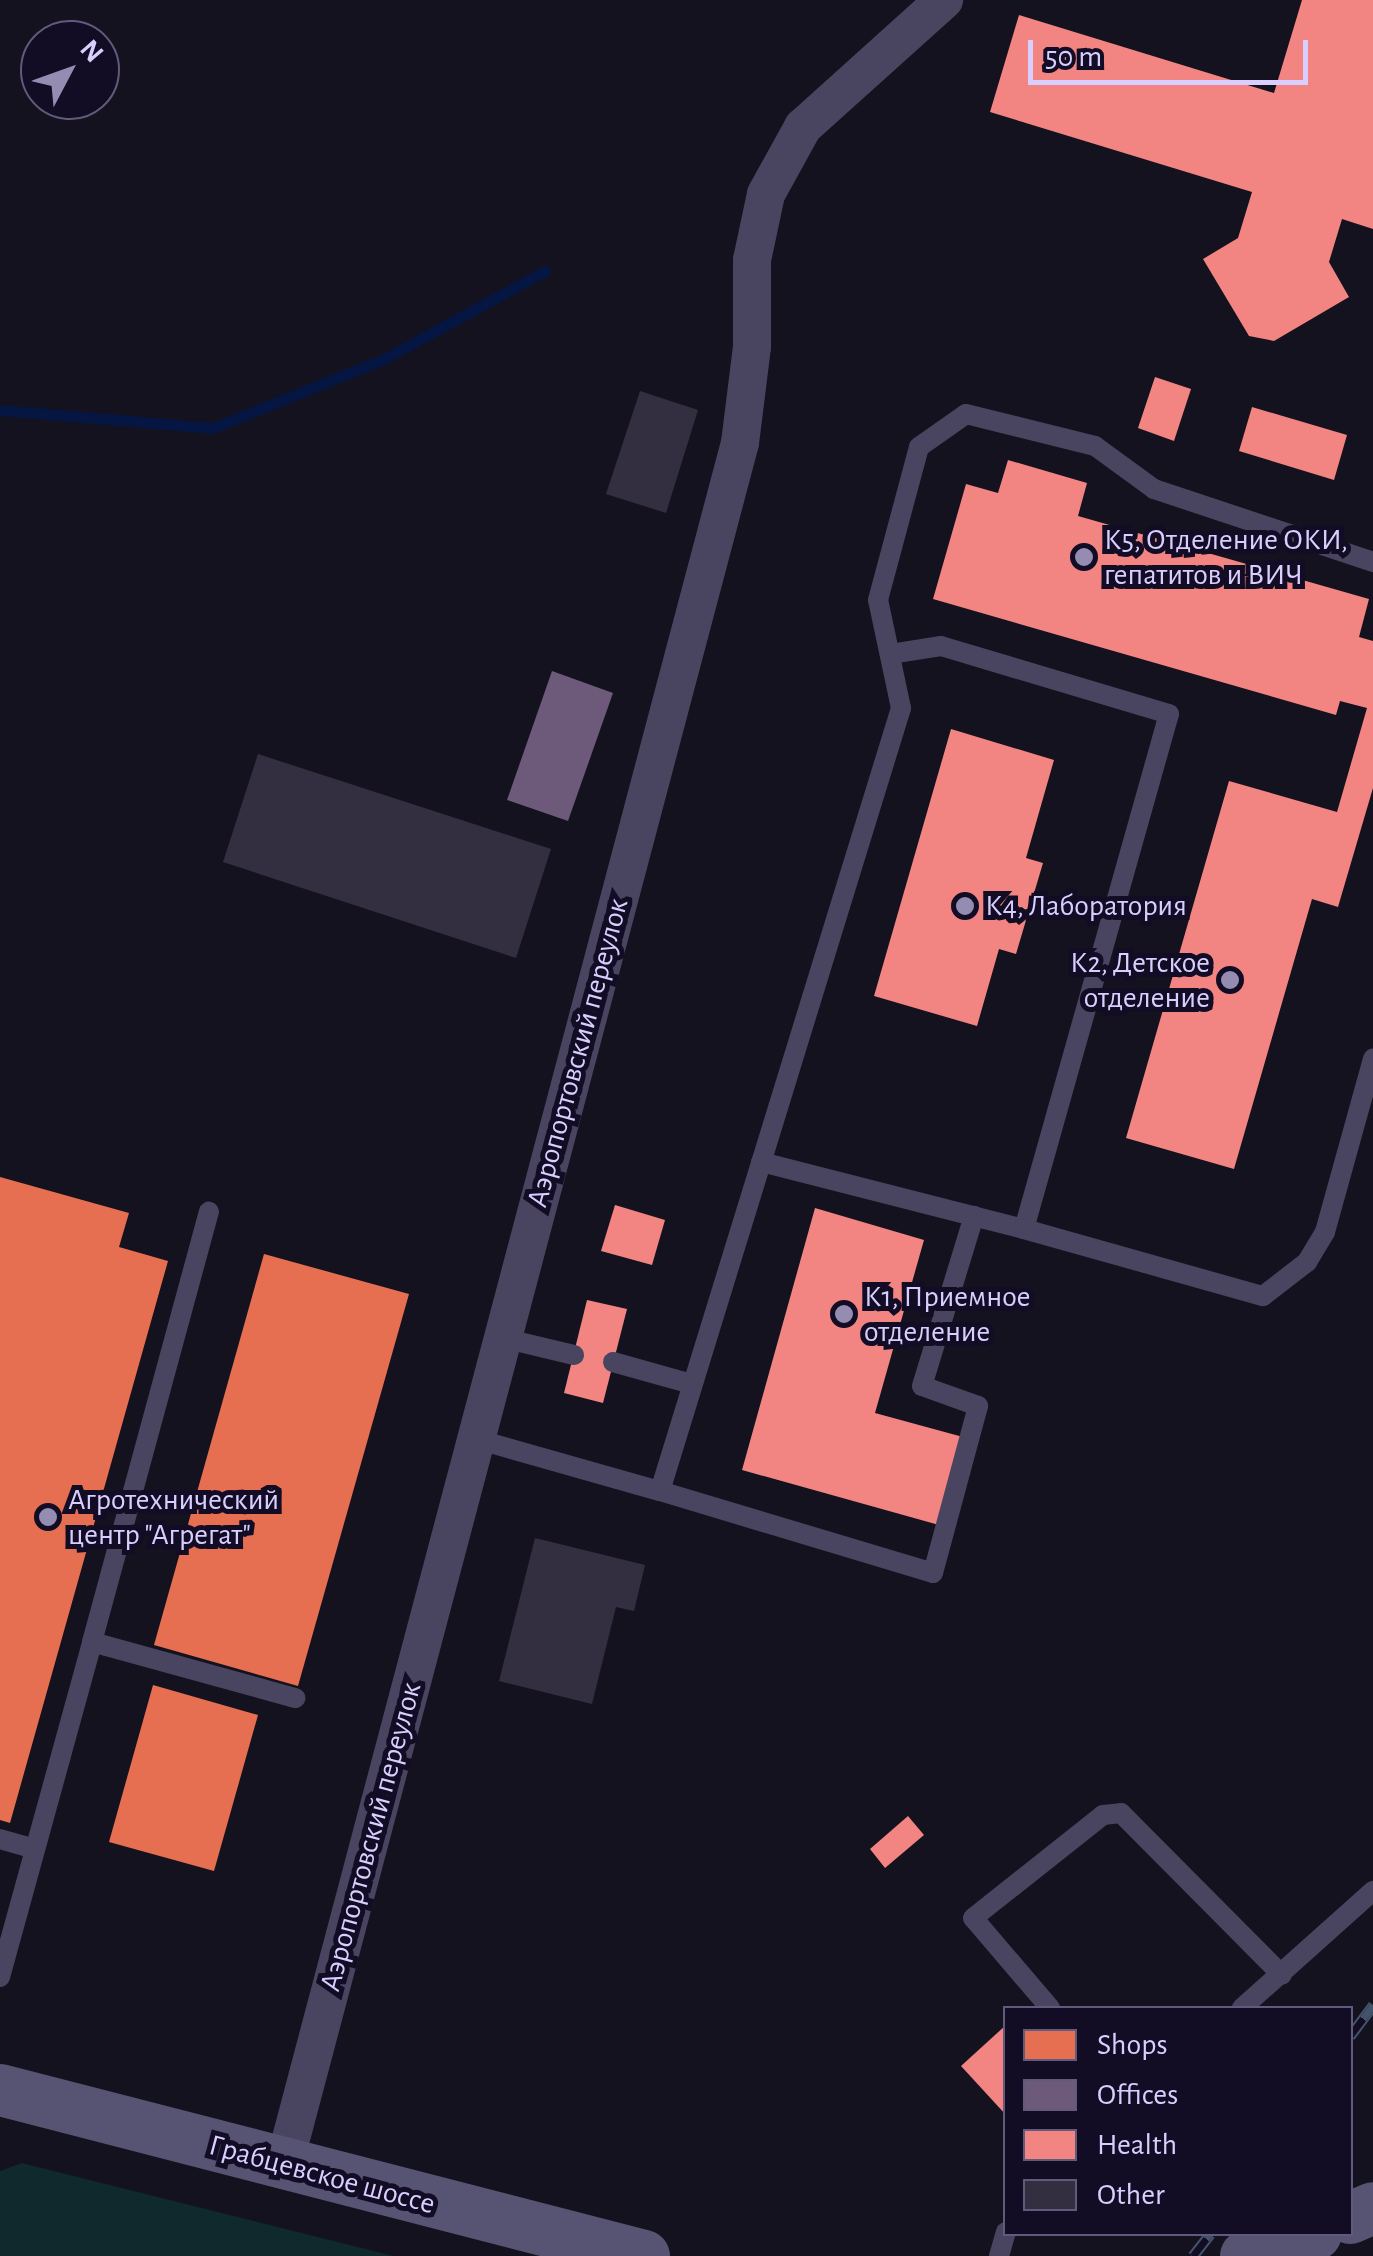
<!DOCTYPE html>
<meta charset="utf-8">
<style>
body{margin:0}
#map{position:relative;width:1373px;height:2256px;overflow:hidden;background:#15121f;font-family:"Alegreya Sans",sans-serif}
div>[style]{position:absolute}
.green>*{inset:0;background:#0f292d}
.shops>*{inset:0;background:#e76f51}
.offices>*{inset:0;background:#6d597a}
.health>*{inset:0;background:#f28482}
.stream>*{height:11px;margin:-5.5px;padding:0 5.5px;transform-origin:5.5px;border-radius:5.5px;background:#061642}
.building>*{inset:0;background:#332f41}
.lane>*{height:20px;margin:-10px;padding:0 10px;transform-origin:10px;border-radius:10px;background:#494560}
.street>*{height:38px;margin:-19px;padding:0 19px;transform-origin:19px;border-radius:19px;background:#494560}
.secondary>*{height:52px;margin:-26px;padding:0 26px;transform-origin:26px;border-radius:26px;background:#575373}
.rail>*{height:11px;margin-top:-5.5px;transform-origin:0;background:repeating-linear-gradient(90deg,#120c25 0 22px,#43546a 0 44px);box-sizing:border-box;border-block:2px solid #43546a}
.dots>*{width:28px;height:28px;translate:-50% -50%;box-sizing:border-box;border:5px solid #120c25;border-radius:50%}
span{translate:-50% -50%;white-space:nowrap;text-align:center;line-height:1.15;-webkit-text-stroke:10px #120c25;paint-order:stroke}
.poi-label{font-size:30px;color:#d9cfff}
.left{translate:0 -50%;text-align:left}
.right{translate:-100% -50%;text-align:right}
.street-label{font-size:30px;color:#d9cfff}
.legend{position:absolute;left:1003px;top:2006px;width:350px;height:230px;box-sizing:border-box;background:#120c25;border:2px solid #625a7c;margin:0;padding:12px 18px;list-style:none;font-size:30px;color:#d9cfff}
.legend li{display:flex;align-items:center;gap:20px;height:50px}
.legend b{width:50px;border:2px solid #625a7c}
.north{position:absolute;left:20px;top:20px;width:100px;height:100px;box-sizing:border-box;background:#120c25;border:2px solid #625a7c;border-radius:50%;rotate:49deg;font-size:28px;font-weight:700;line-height:40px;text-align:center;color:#d9cfff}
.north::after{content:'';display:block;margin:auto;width:35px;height:45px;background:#948db1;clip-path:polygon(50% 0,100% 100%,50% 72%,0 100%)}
.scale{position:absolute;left:1028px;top:40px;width:280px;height:45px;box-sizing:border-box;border:5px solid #d9cfff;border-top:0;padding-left:12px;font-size:30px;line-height:35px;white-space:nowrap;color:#d9cfff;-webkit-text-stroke:8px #120c25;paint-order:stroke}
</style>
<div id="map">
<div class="green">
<i style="clip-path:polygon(22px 2163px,394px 2256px,0 2256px,0 2171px)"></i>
</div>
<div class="shops">
<i style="clip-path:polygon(0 1177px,129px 1213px,119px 1247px,168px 1261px,10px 1823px,0 1820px)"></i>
<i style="clip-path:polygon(264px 1254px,409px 1294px,298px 1686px,154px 1645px)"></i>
<i style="clip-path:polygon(153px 1685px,258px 1715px,214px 1871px,109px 1842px)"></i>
</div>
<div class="offices">
<i style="clip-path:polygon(552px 671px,613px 693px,568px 821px,507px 800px)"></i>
</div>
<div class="health">
<i style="clip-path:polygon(1302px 0,1373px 0,1373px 229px,1342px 219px,1329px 262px,1349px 297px,1274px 341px,1249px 336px,1203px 259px,1238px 238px,1252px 192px,990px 112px,1019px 15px,1274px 93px)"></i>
<i style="clip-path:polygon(1155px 377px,1191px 389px,1174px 441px,1138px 428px)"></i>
<i style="clip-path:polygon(1252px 407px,1347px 435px,1334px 480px,1239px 451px)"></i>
<i style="clip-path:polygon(1008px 460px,1087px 483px,1078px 516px,1369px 599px,1359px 637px,1373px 641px,1373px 788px,1338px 907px,1312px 899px,1234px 1169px,1126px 1138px,1229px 781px,1337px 812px,1367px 708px,1340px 701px,1336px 715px,933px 599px,966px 484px,998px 493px)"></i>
<i style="clip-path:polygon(951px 729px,1054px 760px,1026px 858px,1043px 863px,1016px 954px,999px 949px,977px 1026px,874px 996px)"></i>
<i style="clip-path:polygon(615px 1205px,665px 1220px,652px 1265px,601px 1251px)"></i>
<i style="clip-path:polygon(815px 1208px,924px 1240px,875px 1413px,963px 1437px,939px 1525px,742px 1470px)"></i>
<i style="clip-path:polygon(587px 1300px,627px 1309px,603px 1403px,564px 1393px)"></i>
<i style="clip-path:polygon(908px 1816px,924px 1835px,885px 1868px,870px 1849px)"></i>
<i style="clip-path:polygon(1006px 2025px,1006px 2115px,961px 2066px)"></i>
</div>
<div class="stream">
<i style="left:0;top:410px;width:214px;rotate:4.8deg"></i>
<i style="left:213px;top:428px;width:187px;rotate:-22deg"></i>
<i style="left:386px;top:358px;width:181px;rotate:-28.7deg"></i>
</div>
<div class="building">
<i style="clip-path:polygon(640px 391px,698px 410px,666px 513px,606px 494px)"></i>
<i style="clip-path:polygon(258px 754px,551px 849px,516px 958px,223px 862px)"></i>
<i style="clip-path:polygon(535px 1538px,645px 1565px,634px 1611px,616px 1607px,592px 1704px,499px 1681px)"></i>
</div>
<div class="lane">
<i style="left:761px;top:1162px;width:271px;rotate:14.3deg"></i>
<i style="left:1024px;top:1229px;width:535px;rotate:-74.28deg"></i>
<i style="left:1169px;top:714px;width:238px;rotate:-163.4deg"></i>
<i style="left:941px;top:646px;width:52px;rotate:171.1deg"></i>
<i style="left:1024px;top:1229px;width:248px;rotate:15.7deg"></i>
<i style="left:1263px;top:1296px;width:56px;rotate:-37.7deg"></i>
<i style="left:1307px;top:1262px;width:35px;rotate:-59deg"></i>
<i style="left:1325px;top:1232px;width:180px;rotate:-74.5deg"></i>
<i style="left:503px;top:1338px;width:73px;rotate:13.5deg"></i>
<i style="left:613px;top:1362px;width:82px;rotate:15.6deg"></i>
<i style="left:476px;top:1439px;width:191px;rotate:15.8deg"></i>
<i style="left:660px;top:1491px;width:819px;rotate:-72.89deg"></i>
<i style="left:901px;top:708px;width:110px;rotate:-102deg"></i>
<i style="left:878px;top:600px;width:158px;rotate:-75deg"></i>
<i style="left:919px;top:447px;width:57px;rotate:-35.1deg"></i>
<i style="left:966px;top:414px;width:133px;rotate:13.9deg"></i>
<i style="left:1095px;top:446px;width:73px;rotate:36.1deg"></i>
<i style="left:1154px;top:489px;width:231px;rotate:18.4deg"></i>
<i style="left:660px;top:1491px;width:285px;rotate:16.7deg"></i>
<i style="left:933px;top:1573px;width:173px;rotate:-74.9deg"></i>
<i style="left:978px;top:1406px;width:59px;rotate:-160.3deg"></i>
<i style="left:922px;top:1386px;width:178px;rotate:-73deg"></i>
<i style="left:92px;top:1642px;width:446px;rotate:-74.8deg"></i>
<i style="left:0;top:1839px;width:36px;rotate:16deg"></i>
<i style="left:0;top:1977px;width:347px;rotate:-74.6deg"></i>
<i style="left:92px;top:1642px;width:211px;rotate:15.4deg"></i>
<i style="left:1050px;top:2008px;width:118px;rotate:-130.5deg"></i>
<i style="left:973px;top:1918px;width:166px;rotate:-38.4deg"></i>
<i style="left:1103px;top:1815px;width:18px;rotate:-6deg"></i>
<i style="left:1121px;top:1813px;width:228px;rotate:45.2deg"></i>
<i style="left:1242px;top:2008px;width:176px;rotate:-41.8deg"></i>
<i style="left:999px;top:2256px;width:25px;rotate:-74deg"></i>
</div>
<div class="street">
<i style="left:284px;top:2165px;width:1781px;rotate:-75.17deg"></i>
<i style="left:740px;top:443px;width:97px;rotate:-82.9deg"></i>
<i style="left:752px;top:347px;width:87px;rotate:-90deg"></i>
<i style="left:752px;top:260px;width:67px;rotate:-78deg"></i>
<i style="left:766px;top:194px;width:77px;rotate:-61.1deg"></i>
<i style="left:803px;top:127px;width:190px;rotate:-42deg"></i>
</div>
<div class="secondary">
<i style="left:0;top:2090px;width:665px;rotate:14.45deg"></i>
<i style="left:1350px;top:2218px;width:25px;rotate:-23deg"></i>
<i style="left:1246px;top:2256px;width:73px;rotate:-17.4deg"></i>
</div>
<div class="rail">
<i style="left:1350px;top:2036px;width:39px;rotate:-53deg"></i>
<i style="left:1193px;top:2256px;width:28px;rotate:-52deg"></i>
</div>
<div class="dots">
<i style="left:1084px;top:557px;background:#948db1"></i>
<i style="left:965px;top:906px;background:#948db1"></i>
<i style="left:1230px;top:980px;background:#948db1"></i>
<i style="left:844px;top:1314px;background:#948db1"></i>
<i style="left:48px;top:1517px;background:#948db1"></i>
</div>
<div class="poi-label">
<span class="left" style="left:1104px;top:557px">К5, Отделение ОКИ,<br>гепатитов и ВИЧ</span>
<span class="left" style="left:985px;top:906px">К4, Лаборатория</span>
<span class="right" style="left:1210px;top:980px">К2, Детское<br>отделение</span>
<span class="left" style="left:864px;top:1314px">К1, Приемное<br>отделение</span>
<span class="left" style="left:68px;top:1517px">Агротехнический<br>центр "Агрегат"</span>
</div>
<div class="street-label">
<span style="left:578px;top:1053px;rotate:-75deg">Аэропортовский переулок</span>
<span style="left:371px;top:1837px;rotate:-75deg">Аэропортовский переулок</span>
<span style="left:322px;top:2175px;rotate:15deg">Грабцевское шоссе</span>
</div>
<ul class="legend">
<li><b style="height:28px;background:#e76f51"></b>Shops</li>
<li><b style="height:28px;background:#6d597a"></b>Offices</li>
<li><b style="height:28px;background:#f28482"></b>Health</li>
<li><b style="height:28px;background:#332f41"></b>Other</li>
</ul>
<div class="north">N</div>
<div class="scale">50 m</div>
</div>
